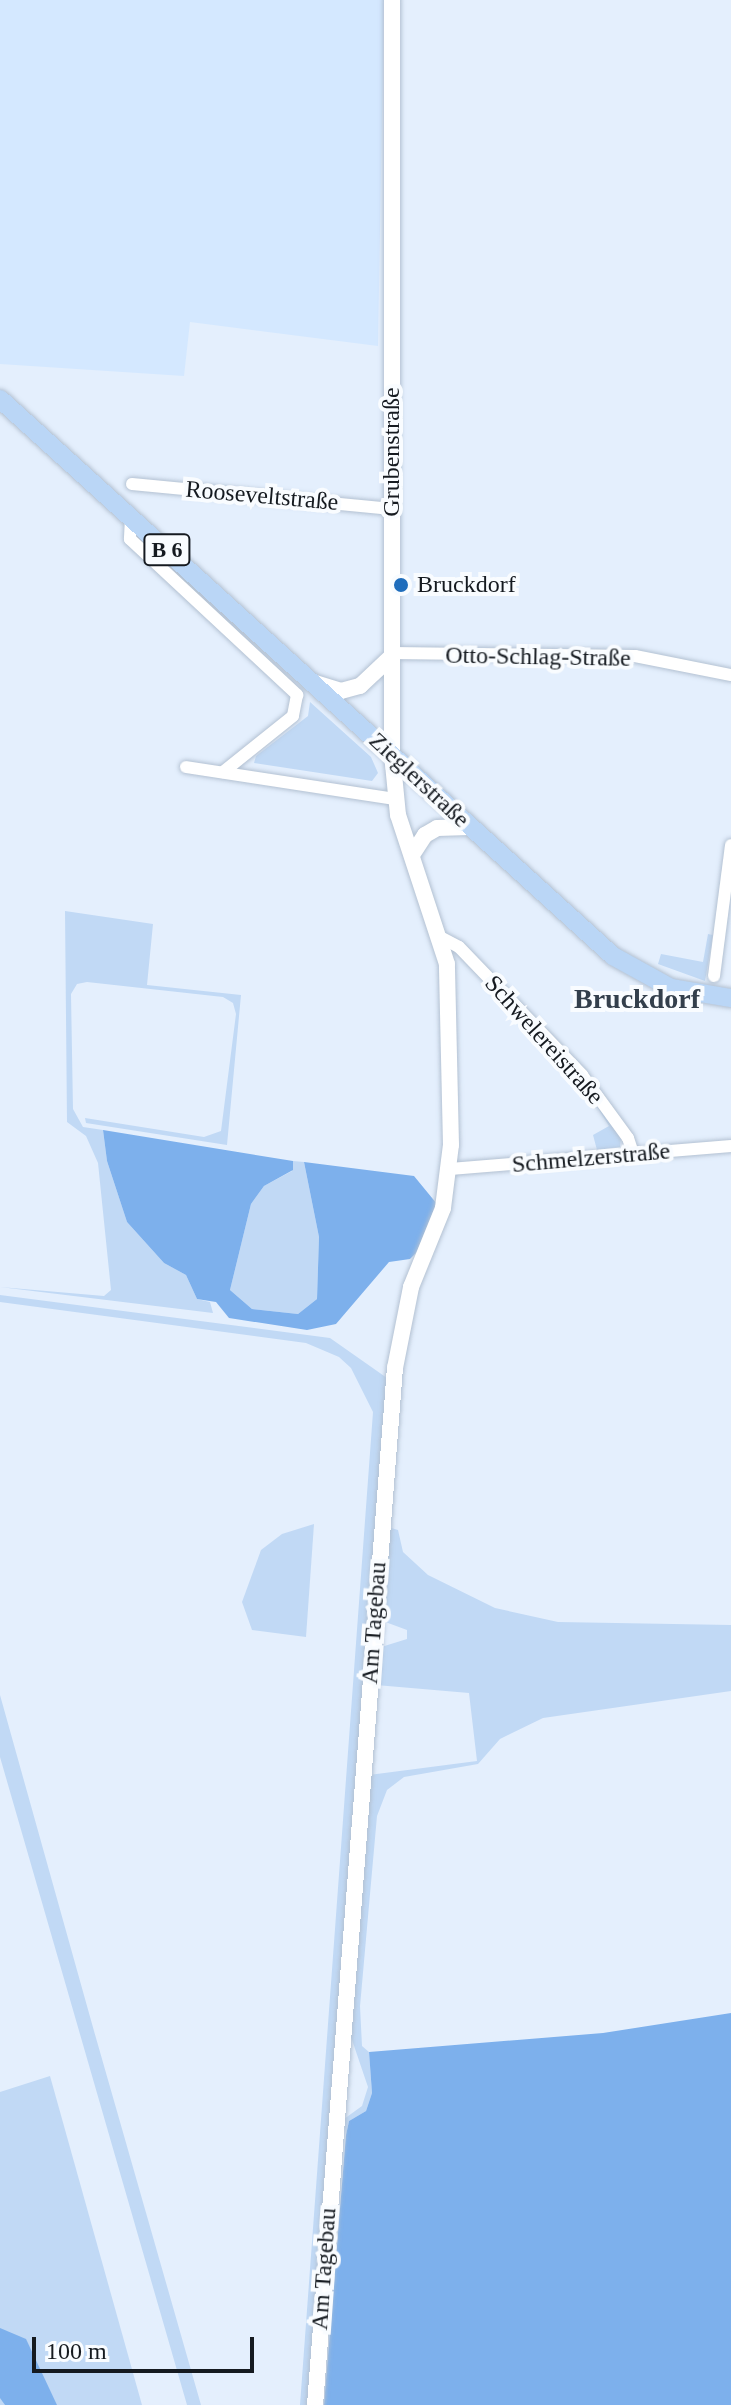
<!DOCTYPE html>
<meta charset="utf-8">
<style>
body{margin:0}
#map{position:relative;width:731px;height:2405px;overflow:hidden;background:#e4effd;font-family:"Times New Roman",serif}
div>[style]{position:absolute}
.built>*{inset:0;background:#d4e8ff}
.green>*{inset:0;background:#c1d9f5}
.forest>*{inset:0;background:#7db0ec}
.roads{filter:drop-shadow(0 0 2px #b3c1d2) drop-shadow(0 0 2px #b3c1d2)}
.street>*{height:12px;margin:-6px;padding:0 6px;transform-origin:6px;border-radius:6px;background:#fff}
.secondary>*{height:16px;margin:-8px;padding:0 8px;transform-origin:8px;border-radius:8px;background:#fff}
.primary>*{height:18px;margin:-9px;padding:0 9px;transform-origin:9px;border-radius:9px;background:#bad6f6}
.dots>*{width:22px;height:22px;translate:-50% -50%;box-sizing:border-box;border:4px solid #f9fcff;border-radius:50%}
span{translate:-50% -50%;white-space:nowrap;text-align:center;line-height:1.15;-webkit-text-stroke:8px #f9fcff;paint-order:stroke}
.shield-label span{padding:2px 6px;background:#f9fcff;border:2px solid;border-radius:6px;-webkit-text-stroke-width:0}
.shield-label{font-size:22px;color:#151a20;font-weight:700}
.street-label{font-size:24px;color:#151a20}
.poi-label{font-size:24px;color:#151a20}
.left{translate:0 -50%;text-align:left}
.quarter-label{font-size:28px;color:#333f4c;font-weight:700}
.scale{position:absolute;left:32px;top:2337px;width:222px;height:36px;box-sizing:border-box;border:4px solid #151a20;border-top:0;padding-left:10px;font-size:24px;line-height:28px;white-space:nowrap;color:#151a20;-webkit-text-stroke:6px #f9fcff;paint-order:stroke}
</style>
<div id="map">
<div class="built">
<i style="clip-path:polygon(0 0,384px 0,378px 346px,190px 322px,184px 376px,0 364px)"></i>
</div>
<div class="green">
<i style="clip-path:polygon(310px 702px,371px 757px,378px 773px,372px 781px,254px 763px,256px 756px,308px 716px)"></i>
<i style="clip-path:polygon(65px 911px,153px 924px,147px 985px,241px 995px,227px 1145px,86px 1123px,85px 1118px,204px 1137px,221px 1131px,236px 1014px,233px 1003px,223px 997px,87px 982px,77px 984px,71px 994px,73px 1109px,83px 1127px,103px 1130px,107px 1161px,127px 1222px,164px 1263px,186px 1275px,197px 1299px,210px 1302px,213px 1313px,0 1287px,104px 1296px,111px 1290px,98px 1163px,86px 1136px,67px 1122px)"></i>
<i style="clip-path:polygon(708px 934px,713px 935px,705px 981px,658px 964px,661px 954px,703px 962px)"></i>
<i style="clip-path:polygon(583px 1084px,621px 1138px,620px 1147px,597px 1150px,593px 1135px,609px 1126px)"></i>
<i style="clip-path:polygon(293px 1161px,304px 1162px,319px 1237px,317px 1299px,298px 1314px,252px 1309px,230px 1290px,251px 1204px,264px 1186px,292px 1171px)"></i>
<i style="clip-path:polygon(0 1295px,330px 1338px,387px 1378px,307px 2405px,300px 2405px,373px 1412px,351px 1368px,339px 1357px,306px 1343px,0 1302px)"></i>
<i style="clip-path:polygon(314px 1524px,306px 1637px,252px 1630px,242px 1602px,261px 1550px,282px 1534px)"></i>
<i style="clip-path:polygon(388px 1527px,398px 1530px,403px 1552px,428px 1575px,495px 1608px,558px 1622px,731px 1625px,731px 1691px,543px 1718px,500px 1739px,478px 1764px,404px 1777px,387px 1790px,377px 1816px,360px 2006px,362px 2046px,369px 2052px,372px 2093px,366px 2111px,349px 2121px,346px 2135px,344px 2119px,362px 2106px,368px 2087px,351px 2037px,369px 1775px,477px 1761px,469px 1693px,376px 1685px,378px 1648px,407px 1639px,407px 1630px,380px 1620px)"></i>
<i style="clip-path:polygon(0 1695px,94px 2031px,201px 2405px,187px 2405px,0 1757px)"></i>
<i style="clip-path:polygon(50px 2076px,142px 2405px,0 2405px,0 2092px)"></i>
</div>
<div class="forest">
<i style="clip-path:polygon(103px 1130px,293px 1161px,293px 1170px,264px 1186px,251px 1204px,230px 1290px,252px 1309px,298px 1314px,317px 1299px,319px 1237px,304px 1162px,414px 1176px,437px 1204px,418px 1251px,410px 1259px,389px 1262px,336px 1324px,307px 1330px,229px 1318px,216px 1302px,197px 1299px,186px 1275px,164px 1263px,127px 1222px,107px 1161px)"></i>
<i style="clip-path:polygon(731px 2013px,731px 2405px,324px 2405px,346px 2135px,349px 2121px,366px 2111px,372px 2093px,369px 2052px,603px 2033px)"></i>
<i style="clip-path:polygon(0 2328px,26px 2339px,57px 2405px,5px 2405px,0 2398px)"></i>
</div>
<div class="roads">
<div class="street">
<i style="left:132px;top:484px;width:261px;rotate:5.5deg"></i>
<i style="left:131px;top:518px;width:21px;rotate:93deg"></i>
<i style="left:130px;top:539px;width:229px;rotate:43deg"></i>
<i style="left:297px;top:695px;width:21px;rotate:101deg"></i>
<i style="left:293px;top:716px;width:90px;rotate:141.3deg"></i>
<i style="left:392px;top:653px;width:243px;rotate:0.7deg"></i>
<i style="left:635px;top:656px;width:98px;rotate:11.2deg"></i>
<i style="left:186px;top:767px;width:212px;rotate:8.7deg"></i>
<i style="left:442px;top:938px;width:19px;rotate:28deg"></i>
<i style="left:459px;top:947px;width:178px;rotate:46.1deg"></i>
<i style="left:582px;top:1075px;width:78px;rotate:53.9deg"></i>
<i style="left:628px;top:1138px;width:16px;rotate:72deg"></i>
<i style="left:714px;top:976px;width:132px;rotate:-82.6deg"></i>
<i style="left:450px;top:1169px;width:282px;rotate:-4.7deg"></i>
</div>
<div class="secondary">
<i style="left:315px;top:683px;width:27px;rotate:17deg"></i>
<i style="left:341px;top:691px;width:20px;rotate:-15deg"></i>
<i style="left:360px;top:686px;width:44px;rotate:-43.2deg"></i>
<i style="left:412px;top:855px;width:24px;rotate:-57deg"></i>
<i style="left:425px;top:835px;width:14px;rotate:-30deg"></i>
<i style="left:437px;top:828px;width:32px;rotate:-2deg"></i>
<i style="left:315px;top:2405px;width:1040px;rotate:-85.59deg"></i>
<i style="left:395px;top:1368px;width:83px;rotate:-78.8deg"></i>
<i style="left:411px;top:1287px;width:85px;rotate:-67.9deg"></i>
<i style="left:443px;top:1208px;width:64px;rotate:-82.8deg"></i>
<i style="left:451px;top:1145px;width:181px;rotate:-91.3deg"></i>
<i style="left:447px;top:964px;width:157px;rotate:-108.2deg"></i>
<i style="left:398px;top:815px;width:61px;rotate:-95.6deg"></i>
<i style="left:392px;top:754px;width:754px;rotate:-90deg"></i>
</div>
<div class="primary">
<i style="left:0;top:399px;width:828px;rotate:42.26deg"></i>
<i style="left:613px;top:956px;width:66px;rotate:28.9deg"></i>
<i style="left:671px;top:988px;width:61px;rotate:9.5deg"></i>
</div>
</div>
<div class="dots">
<i style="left:401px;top:585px;background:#1f6dbc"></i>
</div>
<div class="shield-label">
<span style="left:167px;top:550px">B 6</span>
</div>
<div class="street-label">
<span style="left:392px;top:452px;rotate:-90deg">Grubenstraße</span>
<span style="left:262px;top:496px;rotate:5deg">Rooseveltstraße</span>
<span style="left:538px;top:657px;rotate:1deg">Otto-Schlag-Straße</span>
<span style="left:419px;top:780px;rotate:43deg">Zieglerstraße</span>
<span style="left:544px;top:1040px;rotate:48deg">Schwelereistraße</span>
<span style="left:591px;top:1158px;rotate:-5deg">Schmelzerstraße</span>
<span style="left:374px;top:1623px;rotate:-86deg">Am Tagebau</span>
<span style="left:324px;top:2269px;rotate:-86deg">Am Tagebau</span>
</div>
<div class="poi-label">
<span class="left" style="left:417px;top:585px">Bruckdorf</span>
</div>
<div class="quarter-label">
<span style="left:637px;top:999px">Bruckdorf</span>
</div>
<div class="scale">100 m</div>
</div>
